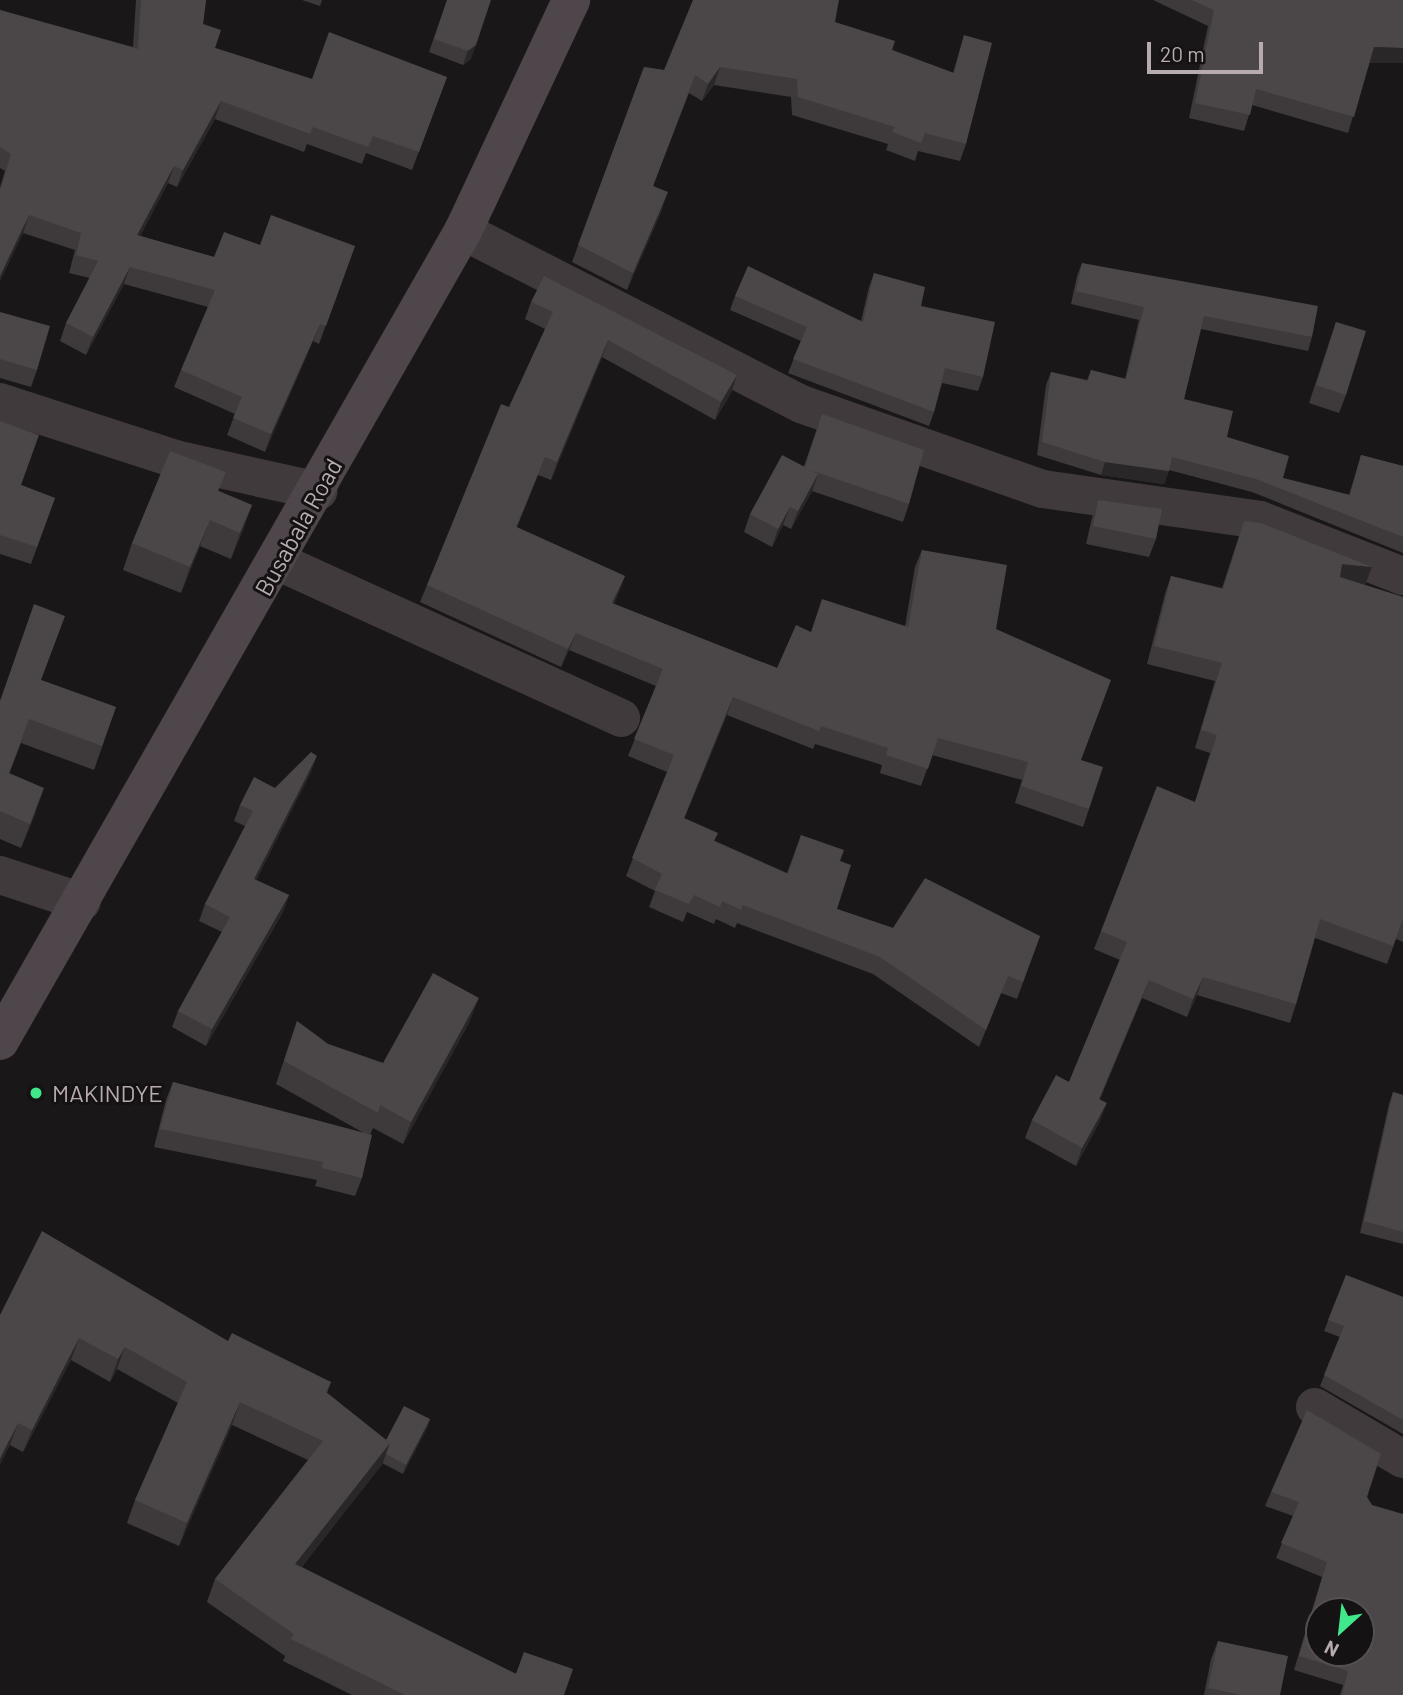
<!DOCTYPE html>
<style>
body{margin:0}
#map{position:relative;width:1403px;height:1695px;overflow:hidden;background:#191717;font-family:Barlow,sans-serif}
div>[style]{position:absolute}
.street>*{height:38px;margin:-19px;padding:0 19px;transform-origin:19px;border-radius:19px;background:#403a3c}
.secondary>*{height:38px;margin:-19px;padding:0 19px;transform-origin:19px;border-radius:19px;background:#4e464a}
.wall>*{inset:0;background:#3e3a3c}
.shaded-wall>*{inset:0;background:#2a2728}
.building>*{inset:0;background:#4b4648}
.dots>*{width:19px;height:19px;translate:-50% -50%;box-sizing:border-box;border:4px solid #141212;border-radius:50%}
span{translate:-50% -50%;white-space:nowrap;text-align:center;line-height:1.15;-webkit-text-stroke:6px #141212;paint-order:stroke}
.street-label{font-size:24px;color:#b8aab1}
.poi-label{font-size:24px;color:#b8aab1}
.left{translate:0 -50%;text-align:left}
.north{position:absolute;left:1305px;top:1597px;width:70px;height:70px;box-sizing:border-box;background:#141212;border:2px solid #564f52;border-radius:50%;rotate:207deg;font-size:19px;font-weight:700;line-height:28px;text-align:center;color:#b8aab1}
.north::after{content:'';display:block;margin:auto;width:24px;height:32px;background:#40e88b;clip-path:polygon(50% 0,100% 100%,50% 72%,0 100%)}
.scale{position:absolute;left:1147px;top:42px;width:116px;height:32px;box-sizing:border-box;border:4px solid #b8aab1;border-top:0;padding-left:9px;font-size:21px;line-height:24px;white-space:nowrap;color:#b8aab1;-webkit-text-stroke:5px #141212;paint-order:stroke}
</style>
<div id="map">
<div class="street">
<i style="left:463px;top:231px;width:380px;rotate:27.1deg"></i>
<i style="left:801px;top:404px;width:256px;rotate:19.4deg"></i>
<i style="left:1043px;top:489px;width:219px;rotate:8.1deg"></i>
<i style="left:1260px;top:520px;width:154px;rotate:21.4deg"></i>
<i style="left:0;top:402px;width:184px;rotate:18deg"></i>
<i style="left:175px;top:459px;width:147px;rotate:12.6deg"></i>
<i style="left:279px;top:562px;width:376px;rotate:24.5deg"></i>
<i style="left:0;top:875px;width:86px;rotate:18.2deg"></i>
<i style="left:1315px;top:1407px;width:102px;rotate:30.6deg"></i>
</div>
<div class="secondary">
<i style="left:0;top:1041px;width:933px;rotate:-60.25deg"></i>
<i style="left:463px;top:231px;width:255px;rotate:-64.9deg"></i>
</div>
<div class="wall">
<i style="clip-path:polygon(136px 0,206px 0,203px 24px,215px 48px,312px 79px,447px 77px,412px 170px,366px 153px,362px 164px,307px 144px,304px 152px,215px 119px,177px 187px,168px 183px,140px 236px,214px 257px,260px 245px,355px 246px,319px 344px,313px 341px,265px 452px,227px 435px,235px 414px,174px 387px,181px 370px,208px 307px,124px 284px,86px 355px,60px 341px,66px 323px,90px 278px,69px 273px,75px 250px,23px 233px,0 281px,0 187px,5px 171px,0 168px,0 10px,133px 47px)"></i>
<i style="clip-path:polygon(302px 0,322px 0,320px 6px)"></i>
<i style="clip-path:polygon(447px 0,471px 59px,463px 65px,429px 52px)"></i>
<i style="clip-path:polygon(1153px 0,1403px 0,1369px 63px,1348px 133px,1252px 105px,1244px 131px,1189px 118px,1208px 26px)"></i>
<i style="clip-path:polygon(835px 22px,892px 50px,953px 73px,964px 35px,966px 144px,960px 161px,918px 151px,915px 161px,886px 150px,888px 144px,792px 115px,791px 97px,714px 85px,702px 101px,689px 93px,653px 186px,662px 210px,627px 290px,572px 262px,644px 67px,664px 70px)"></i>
<i style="clip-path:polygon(1082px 263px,1312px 337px,1308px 351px,1201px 329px,1184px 399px,1227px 437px,1283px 478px,1349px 495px,1361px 455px,1403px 466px,1403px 553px,1252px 492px,1169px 470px,1164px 484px,1101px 475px,1037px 455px,1046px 385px,1051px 372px,1087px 380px,1091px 370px,1125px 379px,1139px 320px,1071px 304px,1077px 276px)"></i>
<i style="clip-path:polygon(874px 273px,921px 306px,983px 377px,978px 391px,942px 383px,934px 412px,929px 426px,788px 373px,801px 341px,730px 310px,735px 296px,861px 321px,869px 287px)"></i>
<i style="clip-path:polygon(531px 302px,737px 375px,731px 393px,715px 420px,602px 357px,551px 480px,538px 475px,517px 527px,625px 576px,614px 604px,777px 668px,810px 632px,905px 626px,915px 567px,922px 550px,996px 629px,1081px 760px,1089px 809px,1083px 827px,1015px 803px,1022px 780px,932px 755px,921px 786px,880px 773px,882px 765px,815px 744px,813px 749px,727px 715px,684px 819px,715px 841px,787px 873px,801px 835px,840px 861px,837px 909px,893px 928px,1040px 936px,1017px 999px,1001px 993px,979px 1047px,873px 974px,737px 923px,735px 928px,716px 919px,714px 924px,687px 912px,683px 922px,649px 907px,655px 891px,626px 876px,667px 772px,628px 756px,656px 686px,569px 650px,561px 667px,420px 602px,427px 585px,545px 329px,525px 319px)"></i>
<i style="clip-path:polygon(0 312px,37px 370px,31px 387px,0 378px)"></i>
<i style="clip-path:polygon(1336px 322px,1346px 395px,1339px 413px,1309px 403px)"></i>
<i style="clip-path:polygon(822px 414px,909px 504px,903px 522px,812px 491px,791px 529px,783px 525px,772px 547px,744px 532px,750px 514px,804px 466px)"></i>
<i style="clip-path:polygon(0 421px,21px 485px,55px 498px,31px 564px,0 554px)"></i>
<i style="clip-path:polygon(219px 491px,252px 505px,231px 559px,200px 546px,181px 593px,123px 570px,132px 543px)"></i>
<i style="clip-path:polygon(1098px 500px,1156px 539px,1149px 557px,1086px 544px,1092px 518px)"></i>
<i style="clip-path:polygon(1244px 521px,1372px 567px,1365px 585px,1403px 597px,1403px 942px,1396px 939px,1387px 964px,1315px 938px,1296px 1004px,1290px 1023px,1197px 995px,1187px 1017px,1142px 998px,1100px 1099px,1100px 1121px,1076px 1166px,1025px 1138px,1032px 1120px,1069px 1082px,1120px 960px,1094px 949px,1101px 931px,1195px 802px,1210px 753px,1195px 748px,1215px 681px,1147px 664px,1165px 594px,1171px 576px,1222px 588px)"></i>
<i style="clip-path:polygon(41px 680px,116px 707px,94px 770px,21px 743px,9px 774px,36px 812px,21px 848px,0 839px,0 700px)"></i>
<i style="clip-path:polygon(311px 772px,256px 880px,289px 895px,283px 912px,206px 1046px,172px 1027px,178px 1011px,222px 932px,199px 921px,205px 904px,245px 826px,234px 821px,240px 805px)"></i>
<i style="clip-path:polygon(297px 1021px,328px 1044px,383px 1063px,470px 1021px,403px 1144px,373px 1128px,370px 1135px,362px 1178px,355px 1196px,315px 1186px,317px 1180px,154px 1147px,166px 1100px,173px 1082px,364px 1133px,276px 1084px)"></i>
<i style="clip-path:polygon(1393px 1092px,1403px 1095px,1403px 1244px,1360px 1233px,1389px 1104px)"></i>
<i style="clip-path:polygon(1346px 1275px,1403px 1297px,1403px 1434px,1320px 1386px,1340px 1337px,1324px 1331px)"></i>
<i style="clip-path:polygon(0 1315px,228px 1341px,331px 1382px,327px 1393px,386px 1440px,430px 1419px,427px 1428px,403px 1474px,382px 1463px,302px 1567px,516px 1674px,524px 1652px,564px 1695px,352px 1695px,283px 1661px,285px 1656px,207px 1602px,215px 1579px,308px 1460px,232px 1425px,179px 1546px,127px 1523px,135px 1500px,178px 1403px,117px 1369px,110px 1382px,71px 1360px,23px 1452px,10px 1445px)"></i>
<i style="clip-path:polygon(1271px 1492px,1367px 1497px,1403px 1695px,1340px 1695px,1343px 1685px,1294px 1670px,1322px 1577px,1276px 1558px,1293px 1516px,1265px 1506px)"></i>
<i style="clip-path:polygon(1218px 1641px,1280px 1695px,1204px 1695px,1211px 1659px)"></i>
</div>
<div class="shaded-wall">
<i style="clip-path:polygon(476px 45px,471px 59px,463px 65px,468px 51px)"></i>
<i style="clip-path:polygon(1374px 47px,1403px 48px,1403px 63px,1368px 63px)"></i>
<i style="clip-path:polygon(720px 67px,714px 85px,702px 101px,708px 84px)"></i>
<i style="clip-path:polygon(221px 101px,215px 119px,177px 187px,183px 170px)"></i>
<i style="clip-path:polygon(174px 166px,168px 183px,131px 252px,137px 235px)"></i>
<i style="clip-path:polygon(668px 192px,662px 210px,627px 290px,633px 273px)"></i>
<i style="clip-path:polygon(29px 215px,23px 233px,0 281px,0 276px)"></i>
<i style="clip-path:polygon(130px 267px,124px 284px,86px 355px,93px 337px)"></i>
<i style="clip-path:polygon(320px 324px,313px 341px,265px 452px,271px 434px)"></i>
<i style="clip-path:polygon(608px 340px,602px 357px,551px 480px,557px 462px)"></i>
<i style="clip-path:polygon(737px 375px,731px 393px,715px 420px,721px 402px)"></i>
<i style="clip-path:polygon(1105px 462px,1169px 471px,1164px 484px,1101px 475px)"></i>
<i style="clip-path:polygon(818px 474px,812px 492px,791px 529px,798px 511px)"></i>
<i style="clip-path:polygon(252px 505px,243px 531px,231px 559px,240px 533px)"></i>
<i style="clip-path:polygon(790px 507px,783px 525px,772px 547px,778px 529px)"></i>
<i style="clip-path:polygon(210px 520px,200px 546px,181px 593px,190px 567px)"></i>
<i style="clip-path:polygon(1342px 564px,1372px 567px,1365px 585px,1336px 582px)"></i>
<i style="clip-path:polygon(625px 576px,619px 593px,605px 620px,612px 603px)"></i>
<i style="clip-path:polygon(576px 633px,569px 650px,561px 667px,568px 649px)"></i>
<i style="clip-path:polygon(733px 697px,727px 715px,677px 836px,684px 818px)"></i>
<i style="clip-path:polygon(317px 756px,311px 772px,248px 895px,254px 879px)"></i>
<i style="clip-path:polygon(44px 788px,36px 812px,21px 848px,30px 824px)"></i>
<i style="clip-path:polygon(289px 895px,283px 912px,206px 1046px,212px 1029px)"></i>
<i style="clip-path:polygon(1203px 977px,1197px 995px,1187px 1017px,1193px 999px)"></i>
<i style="clip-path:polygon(1149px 980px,1142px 998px,1092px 1117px,1099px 1099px)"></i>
<i style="clip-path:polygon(479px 998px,470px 1021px,403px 1144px,411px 1122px)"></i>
<i style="clip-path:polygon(1107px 1103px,1100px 1121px,1076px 1166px,1082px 1148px)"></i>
<i style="clip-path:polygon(79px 1338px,71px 1360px,23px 1452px,32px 1430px)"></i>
<i style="clip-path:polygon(125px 1347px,117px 1369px,110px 1382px,118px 1359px)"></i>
<i style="clip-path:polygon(240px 1402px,232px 1425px,179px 1546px,187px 1523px)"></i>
<i style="clip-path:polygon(430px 1419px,427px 1428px,403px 1474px,406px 1465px)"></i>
<i style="clip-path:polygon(18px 1423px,10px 1445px,0 1465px,0 1459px)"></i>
<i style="clip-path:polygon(390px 1443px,382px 1465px,287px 1586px,295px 1564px)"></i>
</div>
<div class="building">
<i style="clip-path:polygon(141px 0,206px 0,203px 24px,221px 30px,215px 48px,312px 79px,329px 32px,447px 77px,419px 152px,373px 136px,368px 147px,313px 127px,310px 134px,221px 101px,183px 170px,174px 166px,137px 235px,214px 257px,224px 232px,260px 245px,271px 215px,355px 246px,326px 326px,320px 324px,271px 434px,233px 418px,242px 397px,181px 370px,215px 290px,130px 267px,93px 337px,66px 323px,98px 261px,76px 255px,81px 233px,29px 215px,0 276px,0 191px,11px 154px,0 147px,0 10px,138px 49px)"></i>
<i style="clip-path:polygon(447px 0,491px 0,476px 45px,468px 51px,434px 39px)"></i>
<i style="clip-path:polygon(693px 0,839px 0,835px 22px,895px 41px,892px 50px,954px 73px,964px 35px,992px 43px,966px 144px,925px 133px,921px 143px,892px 132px,895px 127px,798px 97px,797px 79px,720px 67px,708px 84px,695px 75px,653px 186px,668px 192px,633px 273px,578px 245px,644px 67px,664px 70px)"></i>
<i style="clip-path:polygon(1192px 0,1403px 0,1403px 48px,1374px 47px,1354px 117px,1256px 89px,1250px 115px,1195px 103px,1214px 10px)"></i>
<i style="clip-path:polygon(1082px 263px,1318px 306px,1312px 337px,1204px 316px,1184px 399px,1233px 411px,1227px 437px,1289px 456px,1283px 478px,1350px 495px,1361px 455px,1403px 466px,1403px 537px,1256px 479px,1172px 457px,1169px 471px,1105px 462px,1042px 442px,1051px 372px,1088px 381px,1091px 370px,1126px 379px,1144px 307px,1076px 291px)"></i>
<i style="clip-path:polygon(748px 266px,863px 322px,874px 273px,925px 287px,921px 306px,995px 322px,983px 377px,945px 368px,934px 412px,793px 359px,807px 327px,735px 296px)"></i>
<i style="clip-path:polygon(544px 276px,737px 375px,721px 402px,608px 340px,557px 462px,545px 457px,516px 527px,625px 576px,612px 603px,777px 668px,796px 625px,811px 632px,822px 599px,908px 627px,922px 550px,1007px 565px,996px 629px,1111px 680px,1081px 760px,1103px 767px,1089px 809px,1021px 786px,1028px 762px,938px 738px,928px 769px,886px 755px,888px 748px,821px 726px,819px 731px,733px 697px,684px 818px,718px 833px,714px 841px,788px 874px,801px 835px,844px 850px,840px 861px,851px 865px,837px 909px,893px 928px,925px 878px,1040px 936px,1023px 982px,1008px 976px,986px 1030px,880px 957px,743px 905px,741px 910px,722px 901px,720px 907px,694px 895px,689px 904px,655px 890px,662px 874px,632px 858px,674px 755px,634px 739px,663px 669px,576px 633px,568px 649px,427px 585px,501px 404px,509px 407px,553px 312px,531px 302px)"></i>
<i style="clip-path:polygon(0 312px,50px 326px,37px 370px,0 359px)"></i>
<i style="clip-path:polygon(1336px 322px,1366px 331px,1346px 395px,1316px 385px)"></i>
<i style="clip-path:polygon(822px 414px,924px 450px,909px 504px,810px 470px,818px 474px,798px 511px,790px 507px,778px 529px,750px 514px,782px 455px,805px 467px)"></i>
<i style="clip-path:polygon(0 421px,39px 435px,21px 485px,55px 498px,37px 547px,0 535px)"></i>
<i style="clip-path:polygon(170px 451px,226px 472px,218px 491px,252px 505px,240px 533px,210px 520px,190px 567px,132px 543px)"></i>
<i style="clip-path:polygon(1098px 500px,1162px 509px,1156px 539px,1093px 526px)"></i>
<i style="clip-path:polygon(1244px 521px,1261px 523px,1372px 567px,1342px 564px,1340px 577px,1403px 597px,1403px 921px,1402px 921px,1393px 946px,1320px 919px,1296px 1004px,1203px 977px,1193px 999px,1149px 980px,1099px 1099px,1107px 1103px,1082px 1148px,1032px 1120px,1056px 1075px,1069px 1082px,1127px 942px,1101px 931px,1157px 786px,1195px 802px,1217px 735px,1201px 730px,1222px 663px,1154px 646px,1171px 576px,1223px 589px)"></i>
<i style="clip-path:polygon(34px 604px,65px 616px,41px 680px,116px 707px,102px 746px,29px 719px,9px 773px,44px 788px,30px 824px,0 811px,0 701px)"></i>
<i style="clip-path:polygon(311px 752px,317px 756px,254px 879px,289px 895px,212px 1029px,178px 1011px,230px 917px,205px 904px,253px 811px,240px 805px,254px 777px,275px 788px)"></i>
<i style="clip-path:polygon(433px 973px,479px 998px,411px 1122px,380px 1105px,378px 1113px,284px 1061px,297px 1021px,328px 1044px,383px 1063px)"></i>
<i style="clip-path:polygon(173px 1082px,372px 1135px,362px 1178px,322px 1168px,323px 1162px,160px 1129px)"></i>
<i style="clip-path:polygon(1393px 1092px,1403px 1095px,1403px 1232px,1364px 1221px)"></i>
<i style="clip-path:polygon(42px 1231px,228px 1341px,232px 1333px,331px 1382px,326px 1392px,390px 1443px,295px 1564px,516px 1674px,524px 1652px,573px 1669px,564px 1695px,405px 1695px,291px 1639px,294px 1634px,215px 1579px,323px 1441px,240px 1402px,187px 1523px,135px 1500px,187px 1382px,125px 1347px,118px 1359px,79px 1338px,32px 1430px,18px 1423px,0 1459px,0 1315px)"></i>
<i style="clip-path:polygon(1346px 1275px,1403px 1297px,1403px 1420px,1324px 1375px,1344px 1326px,1328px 1320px)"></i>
<i style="clip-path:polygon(404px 1406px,430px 1419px,406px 1465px,386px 1454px,390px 1443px,386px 1440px)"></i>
<i style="clip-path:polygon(evenodd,1307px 1410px,1381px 1454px,1367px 1497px,1372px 1505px,1403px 1514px,1403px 1695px,1342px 1695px,1348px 1671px,1299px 1656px,1327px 1562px,1281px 1543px,1299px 1502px,1271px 1492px,1307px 1410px,1319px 1611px,1361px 1611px,1361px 1653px,1319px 1653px,1319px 1611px)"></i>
<i style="clip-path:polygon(1218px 1641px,1288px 1656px,1280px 1695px,1242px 1695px,1208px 1688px)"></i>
</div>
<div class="dots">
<i style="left:36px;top:1093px;background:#40e88b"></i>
</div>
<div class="street-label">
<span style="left:298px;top:527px;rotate:-61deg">Busabala Road</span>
</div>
<div class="poi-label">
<span class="left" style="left:52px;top:1093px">MAKINDYE</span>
</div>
<div class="north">N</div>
<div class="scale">20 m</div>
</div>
